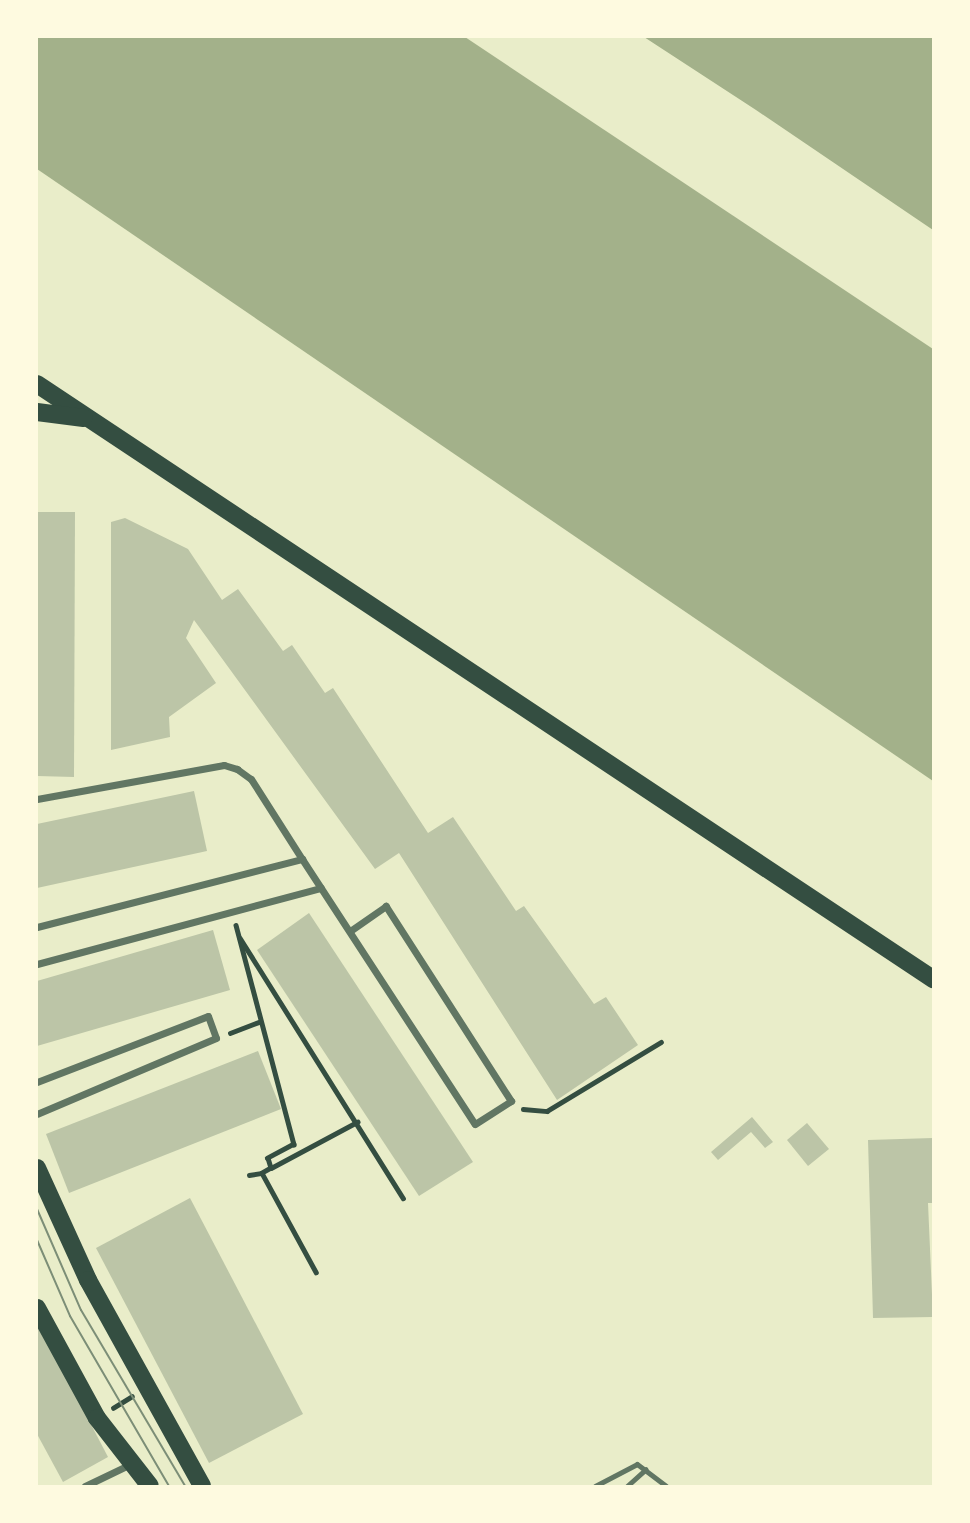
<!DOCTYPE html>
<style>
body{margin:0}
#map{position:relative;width:970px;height:1523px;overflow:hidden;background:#e9edc9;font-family:Lora,serif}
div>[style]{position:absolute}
.water>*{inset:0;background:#a3b18a}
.building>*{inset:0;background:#bcc5a7}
.path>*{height:4.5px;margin:-2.25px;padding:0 2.25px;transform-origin:2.25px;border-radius:2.25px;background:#344e41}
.service>*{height:5px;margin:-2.5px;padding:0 2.5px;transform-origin:2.5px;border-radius:2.5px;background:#617663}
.minor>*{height:7px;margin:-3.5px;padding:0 3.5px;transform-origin:3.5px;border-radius:3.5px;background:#617663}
.primary>*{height:18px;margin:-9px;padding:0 9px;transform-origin:9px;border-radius:9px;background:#344e41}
.tram>*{height:2px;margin:-1px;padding:0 1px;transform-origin:1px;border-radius:1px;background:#7c8e77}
span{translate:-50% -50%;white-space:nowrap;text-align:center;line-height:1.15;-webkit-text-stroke:7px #fefae0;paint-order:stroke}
.frame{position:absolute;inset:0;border:38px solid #fefae0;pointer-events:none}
</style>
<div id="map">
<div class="water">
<i style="clip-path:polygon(37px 37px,465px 37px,933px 349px,933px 781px,37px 169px)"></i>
<i style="clip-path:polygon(644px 37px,933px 37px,933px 230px,756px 110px)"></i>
</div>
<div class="building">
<i style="clip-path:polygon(37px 512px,75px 512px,74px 777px,37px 776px)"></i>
<i style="clip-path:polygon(125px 518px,188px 549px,222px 600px,238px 589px,283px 651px,292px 645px,325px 693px,333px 688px,428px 833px,453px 817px,516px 911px,524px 906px,594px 1004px,606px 997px,638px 1045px,557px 1100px,399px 853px,375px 869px,194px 620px,186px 638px,216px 683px,169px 717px,170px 737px,111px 750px,111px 522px)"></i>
<i style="clip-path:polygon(194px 791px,207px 851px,37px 888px,37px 824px)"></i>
<i style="clip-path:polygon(309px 913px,473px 1162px,419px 1196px,257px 950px)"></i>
<i style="clip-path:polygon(213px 930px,230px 990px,37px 1046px,37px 981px)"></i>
<i style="clip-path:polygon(258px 1051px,281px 1109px,69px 1193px,46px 1134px)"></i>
<i style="clip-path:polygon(752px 1117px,773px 1142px,765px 1148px,751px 1132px,718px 1160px,711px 1152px)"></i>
<i style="clip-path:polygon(807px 1123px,829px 1149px,808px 1166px,787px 1140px)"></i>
<i style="clip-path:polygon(933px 1138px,933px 1203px,928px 1203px,933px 1317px,873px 1318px,868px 1140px)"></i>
<i style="clip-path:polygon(190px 1198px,303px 1414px,209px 1463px,96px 1248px)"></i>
<i style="clip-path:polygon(37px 1321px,108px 1457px,63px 1482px,37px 1434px)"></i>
</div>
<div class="path">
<i style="left:236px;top:925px;width:227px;rotate:75.2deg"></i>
<i style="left:294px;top:1144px;width:30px;rotate:152deg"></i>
<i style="left:268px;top:1158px;width:10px;rotate:73deg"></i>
<i style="left:271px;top:1168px;width:10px;rotate:151deg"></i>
<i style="left:262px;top:1173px;width:113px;rotate:61.4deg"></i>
<i style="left:240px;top:938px;width:307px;rotate:57.9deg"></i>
<i style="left:230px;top:1033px;width:30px;rotate:-21deg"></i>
<i style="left:523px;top:1109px;width:24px;rotate:5deg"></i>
<i style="left:547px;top:1111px;width:133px;rotate:-31.2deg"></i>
<i style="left:271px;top:1168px;width:98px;rotate:-28.1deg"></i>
<i style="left:249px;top:1175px;width:13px;rotate:-9deg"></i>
<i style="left:113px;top:1408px;width:22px;rotate:-32deg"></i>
</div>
<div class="service">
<i style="left:595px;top:1486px;width:47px;rotate:-27.6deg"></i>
<i style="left:637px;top:1464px;width:36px;rotate:37deg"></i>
<i style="left:627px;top:1486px;width:25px;rotate:-42deg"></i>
</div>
<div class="minor">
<i style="left:37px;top:799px;width:190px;rotate:-10.3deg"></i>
<i style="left:224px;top:765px;width:14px;rotate:17deg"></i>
<i style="left:237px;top:769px;width:17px;rotate:36deg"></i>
<i style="left:251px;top:779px;width:95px;rotate:57.5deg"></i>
<i style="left:302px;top:859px;width:316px;rotate:56.9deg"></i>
<i style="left:475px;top:1124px;width:43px;rotate:-32.6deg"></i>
<i style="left:511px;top:1101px;width:232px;rotate:-122.7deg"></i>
<i style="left:386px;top:906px;width:44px;rotate:145.2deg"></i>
<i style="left:37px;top:927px;width:274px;rotate:-14.4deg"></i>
<i style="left:37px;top:964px;width:294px;rotate:-15deg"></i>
<i style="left:37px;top:1082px;width:183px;rotate:-21.1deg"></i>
<i style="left:208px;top:1016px;width:23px;rotate:70deg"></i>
<i style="left:216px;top:1038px;width:194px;rotate:157deg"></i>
<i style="left:85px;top:1486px;width:51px;rotate:-25.6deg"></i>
</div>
<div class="primary">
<i style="left:37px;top:384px;width:1076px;rotate:33.59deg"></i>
<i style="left:37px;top:412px;width:47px;rotate:7.3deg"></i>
<i style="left:37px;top:1168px;width:123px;rotate:65.5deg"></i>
<i style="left:88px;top:1280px;width:235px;rotate:61deg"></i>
<i style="left:37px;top:1308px;width:125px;rotate:61.4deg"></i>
<i style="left:97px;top:1418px;width:86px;rotate:52.1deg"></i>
</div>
<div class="tram">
<i style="left:37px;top:1209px;width:110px;rotate:66.5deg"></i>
<i style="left:81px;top:1310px;width:204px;rotate:59.4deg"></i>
<i style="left:37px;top:1240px;width:83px;rotate:66.5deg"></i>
<i style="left:70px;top:1316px;width:197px;rotate:59.8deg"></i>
</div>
<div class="frame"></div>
</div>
